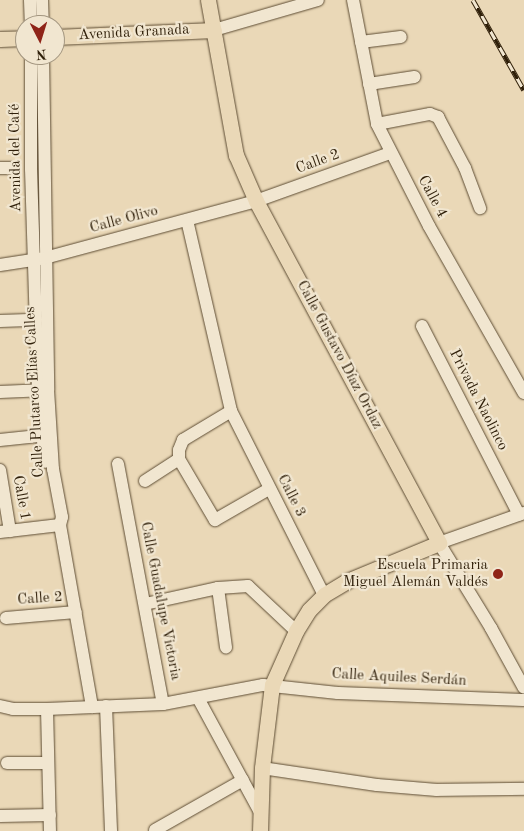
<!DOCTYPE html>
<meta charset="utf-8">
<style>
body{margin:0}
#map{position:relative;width:524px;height:831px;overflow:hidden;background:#ead8b7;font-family:"Old Standard TT",serif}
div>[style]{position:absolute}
.roads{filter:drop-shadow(0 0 1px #5e4d34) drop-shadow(0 0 1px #5e4d34)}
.minor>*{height:12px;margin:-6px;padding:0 6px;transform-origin:6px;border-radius:6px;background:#f1e6d0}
.major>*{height:15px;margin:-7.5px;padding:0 7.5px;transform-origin:7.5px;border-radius:7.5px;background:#ead8b7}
.rail>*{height:5px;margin-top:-2.5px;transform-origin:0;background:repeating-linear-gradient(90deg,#f1e6d0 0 9px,#2f1f09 0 18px);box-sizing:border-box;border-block:1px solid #2f1f09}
.dots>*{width:14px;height:14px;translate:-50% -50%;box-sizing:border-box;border:2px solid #f1e6d0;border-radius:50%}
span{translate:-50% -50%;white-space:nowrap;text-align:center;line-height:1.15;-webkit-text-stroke:4.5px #f1e6d0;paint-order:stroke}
.street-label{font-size:15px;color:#2f1f09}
.poi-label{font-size:15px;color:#2f1f09}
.right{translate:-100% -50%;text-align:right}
.north{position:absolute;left:15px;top:15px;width:50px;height:50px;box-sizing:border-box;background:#f1e6d0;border:1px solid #a39680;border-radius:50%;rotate:175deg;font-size:14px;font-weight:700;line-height:20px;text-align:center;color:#2f1f09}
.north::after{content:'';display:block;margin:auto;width:18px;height:22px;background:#8f2418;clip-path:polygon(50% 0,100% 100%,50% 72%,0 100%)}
</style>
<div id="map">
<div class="roads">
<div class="minor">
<i style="left:30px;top:0;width:25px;rotate:88deg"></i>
<i style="left:42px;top:0;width:25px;rotate:88deg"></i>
<i style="left:353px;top:0;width:126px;rotate:79deg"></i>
<i style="left:377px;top:124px;width:114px;rotate:63deg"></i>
<i style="left:429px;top:226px;width:192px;rotate:60.4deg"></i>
<i style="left:214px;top:30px;width:108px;rotate:-16.1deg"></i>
<i style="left:361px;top:42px;width:40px;rotate:-7.1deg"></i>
<i style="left:31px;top:55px;width:114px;rotate:90deg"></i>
<i style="left:31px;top:169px;width:221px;rotate:88.2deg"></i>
<i style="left:38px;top:390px;width:72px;rotate:84.4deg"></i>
<i style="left:43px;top:55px;width:335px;rotate:89.1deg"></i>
<i style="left:48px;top:390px;width:79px;rotate:86.4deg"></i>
<i style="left:53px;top:469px;width:49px;rotate:79.4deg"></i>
<i style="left:62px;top:517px;width:8px;rotate:104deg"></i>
<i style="left:60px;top:525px;width:185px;rotate:80deg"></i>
<i style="left:369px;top:84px;width:46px;rotate:-8.8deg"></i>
<i style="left:377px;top:124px;width:54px;rotate:-10.7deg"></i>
<i style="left:430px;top:114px;width:9px;rotate:21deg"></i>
<i style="left:438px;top:117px;width:58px;rotate:62.1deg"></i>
<i style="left:465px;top:168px;width:43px;rotate:69.4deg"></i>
<i style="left:0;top:168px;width:10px"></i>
<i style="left:187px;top:220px;width:196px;rotate:77deg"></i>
<i style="left:231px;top:411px;width:206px;rotate:63.2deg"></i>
<i style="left:0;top:265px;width:46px;rotate:-8.8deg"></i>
<i style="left:45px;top:258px;width:219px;rotate:-15.1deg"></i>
<i style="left:256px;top:201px;width:142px;rotate:-19.7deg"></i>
<i style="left:0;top:321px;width:36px;rotate:-2deg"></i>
<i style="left:422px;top:326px;width:212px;rotate:62.8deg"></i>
<i style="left:0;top:392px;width:46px;rotate:-2.5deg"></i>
<i style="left:0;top:440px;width:48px;rotate:-5.9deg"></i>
<i style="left:179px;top:459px;width:71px;rotate:59.5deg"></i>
<i style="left:215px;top:520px;width:62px;rotate:-29.9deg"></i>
<i style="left:118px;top:464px;width:244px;rotate:79.4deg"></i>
<i style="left:0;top:470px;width:62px;rotate:80.7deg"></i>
<i style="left:145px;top:481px;width:40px;rotate:-32.9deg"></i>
<i style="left:179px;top:459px;width:9px;rotate:-90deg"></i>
<i style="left:179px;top:450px;width:11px;rotate:-68deg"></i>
<i style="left:183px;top:440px;width:56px;rotate:-31.1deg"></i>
<i style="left:524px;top:513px;width:90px;rotate:160.6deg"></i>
<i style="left:439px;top:543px;width:100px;rotate:58.5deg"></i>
<i style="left:491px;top:628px;width:68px;rotate:61.2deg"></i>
<i style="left:0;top:532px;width:60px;rotate:-6.7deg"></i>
<i style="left:218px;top:588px;width:60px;rotate:82.3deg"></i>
<i style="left:145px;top:604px;width:75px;rotate:-12.4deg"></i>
<i style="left:218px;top:588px;width:30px;rotate:-4deg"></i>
<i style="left:248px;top:586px;width:66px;rotate:43.2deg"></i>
<i style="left:6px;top:618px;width:70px;rotate:-4.9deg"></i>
<i style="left:198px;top:698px;width:130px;rotate:61.5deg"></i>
<i style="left:0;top:706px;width:13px;rotate:13deg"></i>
<i style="left:13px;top:709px;width:34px"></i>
<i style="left:47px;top:709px;width:116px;rotate:-2.5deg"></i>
<i style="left:163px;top:704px;width:102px;rotate:-10.8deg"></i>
<i style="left:263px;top:685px;width:75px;rotate:6.1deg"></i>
<i style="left:338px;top:693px;width:186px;rotate:2.2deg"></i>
<i style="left:106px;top:706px;width:125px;rotate:87.7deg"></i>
<i style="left:47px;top:709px;width:122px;rotate:88.6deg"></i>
<i style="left:7px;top:763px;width:41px"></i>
<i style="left:262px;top:768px;width:116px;rotate:8.4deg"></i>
<i style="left:377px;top:785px;width:60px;rotate:4.8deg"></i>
<i style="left:437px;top:790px;width:87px;rotate:-0.7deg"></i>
<i style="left:0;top:816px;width:50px;rotate:-1.1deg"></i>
<i style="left:155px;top:830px;width:101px;rotate:-29.6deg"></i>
</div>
<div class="major">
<i style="left:208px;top:0;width:158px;rotate:79.8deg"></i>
<i style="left:236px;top:155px;width:50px;rotate:66.5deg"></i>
<i style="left:256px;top:201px;width:388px;rotate:61.8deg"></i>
<i style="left:439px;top:543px;width:100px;rotate:157.6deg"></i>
<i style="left:347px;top:581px;width:27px;rotate:149deg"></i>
<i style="left:324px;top:595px;width:21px;rotate:135deg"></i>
<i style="left:309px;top:610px;width:25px;rotate:122deg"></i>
<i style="left:296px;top:631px;width:59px;rotate:114deg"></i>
<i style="left:272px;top:685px;width:84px;rotate:96.9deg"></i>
<i style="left:262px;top:768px;width:63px;rotate:91.8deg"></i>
<i style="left:55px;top:37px;width:159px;rotate:-2.5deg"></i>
<i style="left:0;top:39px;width:25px;rotate:-2deg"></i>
</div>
</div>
<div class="rail">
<i style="left:473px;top:0;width:103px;rotate:60.5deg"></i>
</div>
<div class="dots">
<i style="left:498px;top:574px;background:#8f2418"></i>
</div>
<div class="street-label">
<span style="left:134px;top:33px;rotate:-3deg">Avenida Granada</span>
<span style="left:16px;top:158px;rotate:-91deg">Avenida del Café</span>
<span style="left:318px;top:162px;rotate:-20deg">Calle 2</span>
<span style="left:432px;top:197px;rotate:62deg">Calle 4</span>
<span style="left:124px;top:220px;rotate:-15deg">Calle Olivo</span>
<span style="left:339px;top:355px;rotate:62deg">Calle Gustavo Díaz Ordaz</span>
<span style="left:35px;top:392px;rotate:-93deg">Calle Plutarco Elías Calles</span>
<span style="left:478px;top:400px;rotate:63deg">Privada Naolinco</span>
<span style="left:291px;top:496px;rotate:63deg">Calle 3</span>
<span style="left:21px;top:498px;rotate:80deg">Calle 1</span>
<span style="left:40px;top:599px;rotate:-4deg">Calle 2</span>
<span style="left:160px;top:601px;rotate:79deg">Calle Guadalupe Victoria</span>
<span style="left:399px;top:678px;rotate:3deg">Calle Aquiles Serdán</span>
</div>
<div class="poi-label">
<span class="right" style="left:488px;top:574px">Escuela Primaria<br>Miguel Alemán Valdés</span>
</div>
<div class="north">N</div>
</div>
